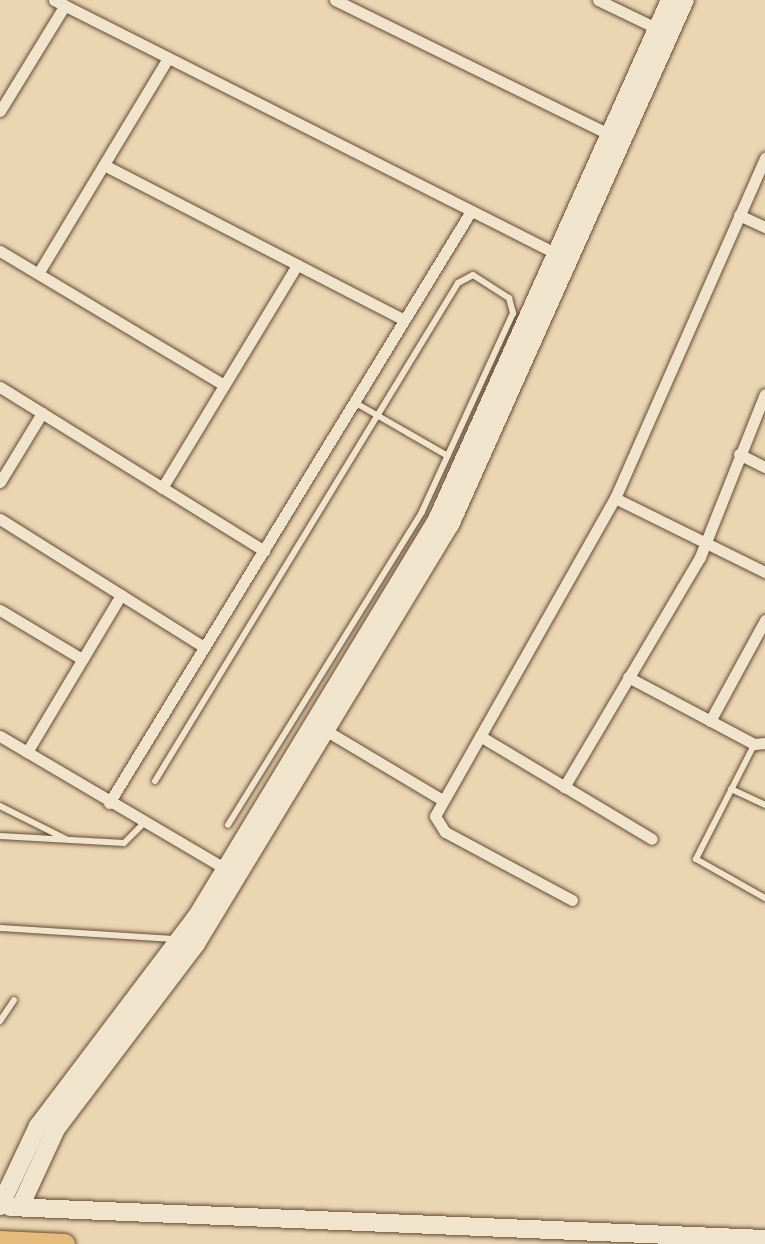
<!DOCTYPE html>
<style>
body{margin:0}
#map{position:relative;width:765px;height:1244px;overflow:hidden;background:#ead6b2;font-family:"Libre Caslon Text",serif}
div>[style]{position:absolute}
.roads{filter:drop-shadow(0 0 2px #664a34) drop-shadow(0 0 2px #664a34)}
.lane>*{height:6px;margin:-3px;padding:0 3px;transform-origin:3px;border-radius:3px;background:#f1e4cd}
.street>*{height:11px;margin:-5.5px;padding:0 5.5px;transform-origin:5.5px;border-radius:5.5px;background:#f1e4cd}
.secondary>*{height:18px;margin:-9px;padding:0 9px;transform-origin:9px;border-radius:9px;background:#f1e4cd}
.highway>*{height:20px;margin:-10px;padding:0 10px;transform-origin:10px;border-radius:10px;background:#e5bb79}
span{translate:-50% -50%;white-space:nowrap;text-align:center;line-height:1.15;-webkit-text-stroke:8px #f1e4cd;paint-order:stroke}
</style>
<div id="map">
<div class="roads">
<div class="lane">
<i style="left:354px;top:402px;width:108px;rotate:29.9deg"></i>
<i style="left:754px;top:745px;width:128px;rotate:117deg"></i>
<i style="left:696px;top:859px;width:79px;rotate:29.5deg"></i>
<i style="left:155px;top:781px;width:583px;rotate:-58.68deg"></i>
<i style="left:458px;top:283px;width:17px;rotate:-28deg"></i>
<i style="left:473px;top:275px;width:43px;rotate:32.6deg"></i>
<i style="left:509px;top:298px;width:16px;rotate:75deg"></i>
<i style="left:513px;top:313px;width:219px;rotate:114.6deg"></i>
<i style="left:422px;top:512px;width:368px;rotate:121.8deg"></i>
<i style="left:731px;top:789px;width:38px;rotate:25deg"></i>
<i style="left:0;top:806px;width:74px;rotate:26.6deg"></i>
<i style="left:0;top:836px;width:124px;rotate:3.2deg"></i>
<i style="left:124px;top:843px;width:27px;rotate:-45deg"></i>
<i style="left:0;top:928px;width:175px;rotate:3.6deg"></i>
<i style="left:0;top:1021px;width:25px;rotate:-56deg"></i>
</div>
<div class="street">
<i style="left:54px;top:0;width:566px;rotate:26.79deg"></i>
<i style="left:335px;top:0;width:307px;rotate:26.1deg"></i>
<i style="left:598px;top:0;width:67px;rotate:25.8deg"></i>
<i style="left:0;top:111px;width:124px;rotate:-58.5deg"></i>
<i style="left:106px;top:166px;width:335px;rotate:27.3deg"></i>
<i style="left:739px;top:215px;width:29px;rotate:25deg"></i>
<i style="left:0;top:251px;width:261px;rotate:30.9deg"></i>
<i style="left:39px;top:272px;width:248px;rotate:-58.9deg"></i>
<i style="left:0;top:387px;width:311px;rotate:31.8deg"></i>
<i style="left:739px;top:454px;width:29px;rotate:27deg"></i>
<i style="left:0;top:482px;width:81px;rotate:-58.7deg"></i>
<i style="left:162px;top:488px;width:261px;rotate:-58.8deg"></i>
<i style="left:615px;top:498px;width:167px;rotate:26.3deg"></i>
<i style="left:0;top:519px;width:241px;rotate:32.1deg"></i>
<i style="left:0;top:610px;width:96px;rotate:30.9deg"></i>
<i style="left:628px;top:677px;width:143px;rotate:28deg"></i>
<i style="left:754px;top:744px;width:11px;rotate:-5deg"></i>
<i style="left:710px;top:721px;width:115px;rotate:-61.4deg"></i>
<i style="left:320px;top:727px;width:141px;rotate:30.8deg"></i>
<i style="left:0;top:736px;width:268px;rotate:30.5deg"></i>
<i style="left:480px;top:736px;width:200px;rotate:30.9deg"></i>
<i style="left:27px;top:752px;width:183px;rotate:-59.1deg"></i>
<i style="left:564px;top:787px;width:267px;rotate:-59.4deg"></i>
<i style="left:700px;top:557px;width:175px;rotate:-68.3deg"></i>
<i style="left:109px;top:803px;width:694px;rotate:-58.55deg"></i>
<i style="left:572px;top:900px;width:144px;rotate:-151.8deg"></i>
<i style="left:445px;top:832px;width:19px;rotate:-122deg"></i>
<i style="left:435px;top:816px;width:365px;rotate:-60.5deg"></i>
<i style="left:615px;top:498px;width:372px;rotate:-66.2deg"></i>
</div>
<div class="secondary">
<i style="left:0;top:1206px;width:89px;rotate:-64.6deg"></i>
<i style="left:38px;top:1126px;width:263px;rotate:-52.9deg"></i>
<i style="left:197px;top:916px;width:461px;rotate:-58.8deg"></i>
<i style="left:436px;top:522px;width:572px;rotate:-65.85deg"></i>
<i style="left:10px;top:1207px;width:756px;rotate:2.43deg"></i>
<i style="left:20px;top:1207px;width:86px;rotate:-65.2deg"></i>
<i style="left:56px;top:1129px;width:232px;rotate:-52.9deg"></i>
<i style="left:196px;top:944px;width:490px;rotate:-58.8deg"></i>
<i style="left:450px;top:525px;width:575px;rotate:-65.89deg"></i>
</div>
<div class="highway">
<i style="left:0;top:1241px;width:65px;rotate:2.6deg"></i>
</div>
</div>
</div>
